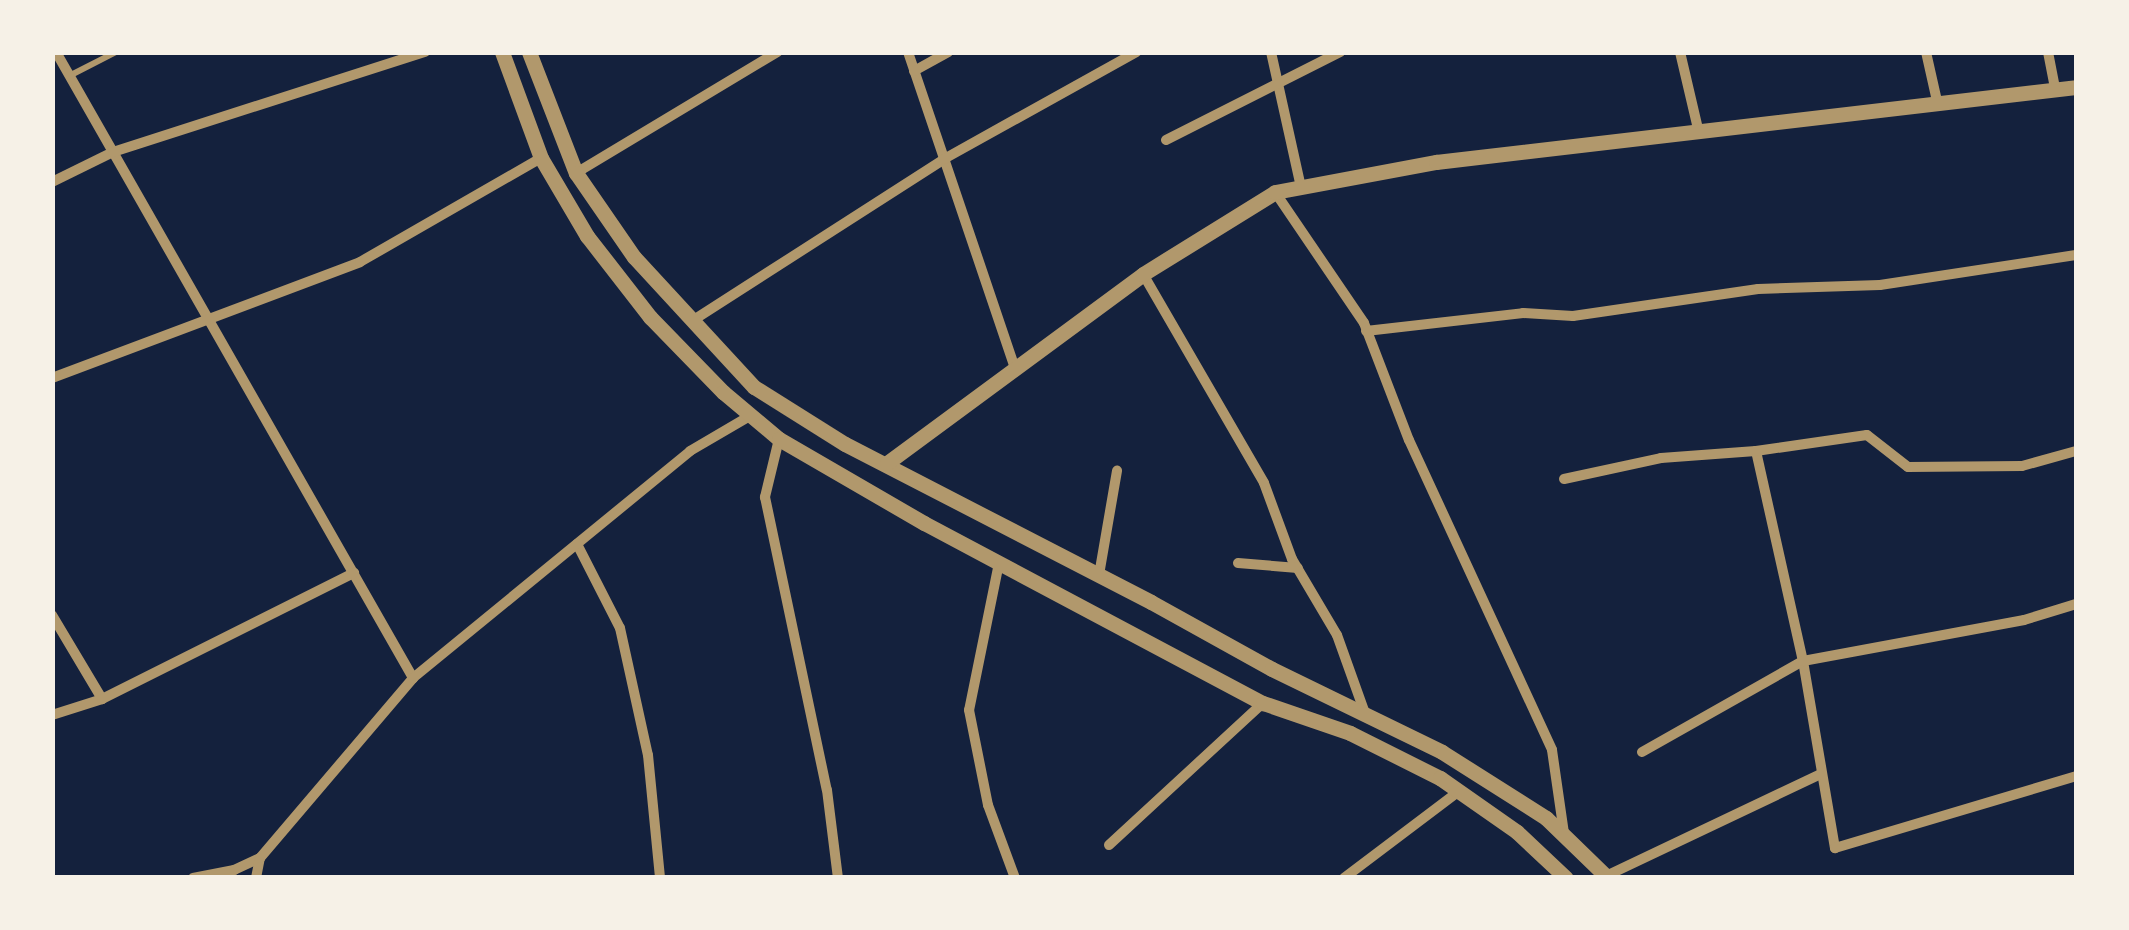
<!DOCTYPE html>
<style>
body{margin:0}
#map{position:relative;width:2129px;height:930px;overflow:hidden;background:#14213d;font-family:"Space Grotesk",sans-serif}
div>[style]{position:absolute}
.service>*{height:6px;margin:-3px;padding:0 3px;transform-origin:3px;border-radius:3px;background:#b1986c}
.minor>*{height:10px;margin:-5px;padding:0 5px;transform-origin:5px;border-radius:5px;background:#b1986c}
.tertiary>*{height:15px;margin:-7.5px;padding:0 7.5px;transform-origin:7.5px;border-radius:7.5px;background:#b1986c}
span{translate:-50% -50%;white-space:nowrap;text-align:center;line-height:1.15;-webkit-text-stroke:10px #f6f1e7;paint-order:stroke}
.frame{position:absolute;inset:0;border:55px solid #f6f1e7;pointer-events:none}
</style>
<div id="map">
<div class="service">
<i style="left:69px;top:76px;width:53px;rotate:-27.1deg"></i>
</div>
<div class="minor">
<i style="left:56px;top:52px;width:721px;rotate:60.3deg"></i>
<i style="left:908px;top:52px;width:335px;rotate:71.3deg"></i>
<i style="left:1271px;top:52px;width:138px;rotate:77.5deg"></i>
<i style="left:1680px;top:52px;width:83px;rotate:76.8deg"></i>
<i style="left:1926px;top:52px;width:50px;rotate:77.3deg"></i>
<i style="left:2048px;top:52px;width:38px;rotate:79deg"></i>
<i style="left:914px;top:71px;width:39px;rotate:-29deg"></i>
<i style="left:1166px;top:140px;width:195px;rotate:-26.8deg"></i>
<i style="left:576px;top:173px;width:235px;rotate:-31deg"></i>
<i style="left:52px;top:182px;width:68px;rotate:-26.2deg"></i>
<i style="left:113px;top:152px;width:328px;rotate:-17.8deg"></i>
<i style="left:1275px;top:192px;width:158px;rotate:55.8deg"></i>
<i style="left:1364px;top:323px;width:125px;rotate:69deg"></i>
<i style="left:1409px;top:440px;width:341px;rotate:65.2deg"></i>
<i style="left:1552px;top:750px;width:84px;rotate:81.8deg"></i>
<i style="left:1143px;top:274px;width:241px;rotate:59.9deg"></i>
<i style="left:1264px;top:483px;width:81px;rotate:69.8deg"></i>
<i style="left:1292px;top:559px;width:88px;rotate:59.4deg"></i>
<i style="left:1337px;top:635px;width:83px;rotate:70.3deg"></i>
<i style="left:692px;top:321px;width:300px;rotate:-32.7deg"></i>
<i style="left:944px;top:159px;width:220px;rotate:-29.1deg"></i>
<i style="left:1366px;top:331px;width:158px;rotate:-6.5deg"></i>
<i style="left:1523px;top:313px;width:50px;rotate:3.4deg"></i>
<i style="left:1573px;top:316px;width:187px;rotate:-8.3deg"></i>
<i style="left:1758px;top:289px;width:122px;rotate:-1.9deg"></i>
<i style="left:1880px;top:285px;width:198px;rotate:-8.7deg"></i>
<i style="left:52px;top:378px;width:329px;rotate:-20.6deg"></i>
<i style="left:360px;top:262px;width:209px;rotate:-29.9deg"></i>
<i style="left:779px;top:439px;width:60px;rotate:103.6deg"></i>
<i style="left:765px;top:497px;width:299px;rotate:78.1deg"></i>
<i style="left:827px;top:790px;width:89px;rotate:82.9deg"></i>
<i style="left:1756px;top:451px;width:215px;rotate:77.4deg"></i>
<i style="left:1803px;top:661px;width:190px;rotate:80.3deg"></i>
<i style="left:1835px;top:848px;width:252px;rotate:-16.6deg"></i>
<i style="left:1564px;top:479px;width:99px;rotate:-12.2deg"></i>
<i style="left:1661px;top:458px;width:95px;rotate:-4.2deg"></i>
<i style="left:1756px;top:451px;width:112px;rotate:-8.2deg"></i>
<i style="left:1867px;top:435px;width:52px;rotate:38deg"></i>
<i style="left:1908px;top:467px;width:114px;rotate:-0.5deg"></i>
<i style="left:2022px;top:466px;width:56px;rotate:-15.5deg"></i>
<i style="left:577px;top:544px;width:94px;rotate:62.9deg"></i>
<i style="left:620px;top:628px;width:130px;rotate:77.6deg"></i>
<i style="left:648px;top:755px;width:124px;rotate:84.4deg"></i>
<i style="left:999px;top:563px;width:150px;rotate:101.5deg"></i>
<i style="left:969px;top:710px;width:97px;rotate:78.7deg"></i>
<i style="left:988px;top:805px;width:78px;rotate:69.7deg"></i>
<i style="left:1238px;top:563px;width:60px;rotate:4.8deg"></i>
<i style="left:1099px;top:575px;width:106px;rotate:-80.2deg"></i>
<i style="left:52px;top:615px;width:98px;rotate:59.2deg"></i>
<i style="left:52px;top:715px;width:52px;rotate:-17.7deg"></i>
<i style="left:102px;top:699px;width:282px;rotate:-26.6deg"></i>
<i style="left:1642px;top:752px;width:185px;rotate:-29.5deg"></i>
<i style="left:1803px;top:661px;width:225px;rotate:-10.5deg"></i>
<i style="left:2024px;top:620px;width:54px;rotate:-17.1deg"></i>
<i style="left:1109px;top:845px;width:209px;rotate:-42.7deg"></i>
<i style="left:1606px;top:876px;width:236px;rotate:-25.4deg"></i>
<i style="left:193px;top:878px;width:42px;rotate:-11deg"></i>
<i style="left:234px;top:870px;width:29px;rotate:-25deg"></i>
<i style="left:256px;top:878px;width:20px;rotate:-79deg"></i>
<i style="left:260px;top:858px;width:236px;rotate:-49.6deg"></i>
<i style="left:413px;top:678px;width:358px;rotate:-39.3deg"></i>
<i style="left:690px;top:451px;width:69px;rotate:-30.3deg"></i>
<i style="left:1344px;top:878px;width:144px;rotate:-37.1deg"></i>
</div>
<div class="tertiary">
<i style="left:502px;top:52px;width:113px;rotate:69.8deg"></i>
<i style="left:541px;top:158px;width:91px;rotate:59.5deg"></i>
<i style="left:587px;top:236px;width:103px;rotate:52.1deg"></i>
<i style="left:650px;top:317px;width:105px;rotate:45.8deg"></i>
<i style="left:723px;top:392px;width:73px;rotate:40deg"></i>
<i style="left:779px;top:439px;width:168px;rotate:30.1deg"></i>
<i style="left:924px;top:523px;width:384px;rotate:28deg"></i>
<i style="left:1263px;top:703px;width:92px;rotate:19deg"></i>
<i style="left:1350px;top:733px;width:101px;rotate:26.6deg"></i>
<i style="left:1440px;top:778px;width:94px;rotate:35deg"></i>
<i style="left:1517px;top:832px;width:67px;rotate:43.2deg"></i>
<i style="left:529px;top:52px;width:130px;rotate:68.8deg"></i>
<i style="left:576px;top:173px;width:102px;rotate:55.4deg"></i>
<i style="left:634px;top:257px;width:177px;rotate:47.3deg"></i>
<i style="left:754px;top:387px;width:107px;rotate:32.1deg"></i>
<i style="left:845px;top:444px;width:344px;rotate:27.3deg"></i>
<i style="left:1151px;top:602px;width:138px;rotate:29deg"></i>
<i style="left:1272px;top:669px;width:189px;rotate:26deg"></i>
<i style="left:1442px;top:752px;width:123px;rotate:32.4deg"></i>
<i style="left:1546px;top:818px;width:86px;rotate:44.1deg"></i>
<i style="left:887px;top:463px;width:318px;rotate:-36.4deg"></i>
<i style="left:1143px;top:274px;width:155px;rotate:-31.8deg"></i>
<i style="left:1275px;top:192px;width:164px;rotate:-10.6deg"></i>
<i style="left:1436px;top:162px;width:644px;rotate:-6.68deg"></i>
</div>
<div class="frame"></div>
</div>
